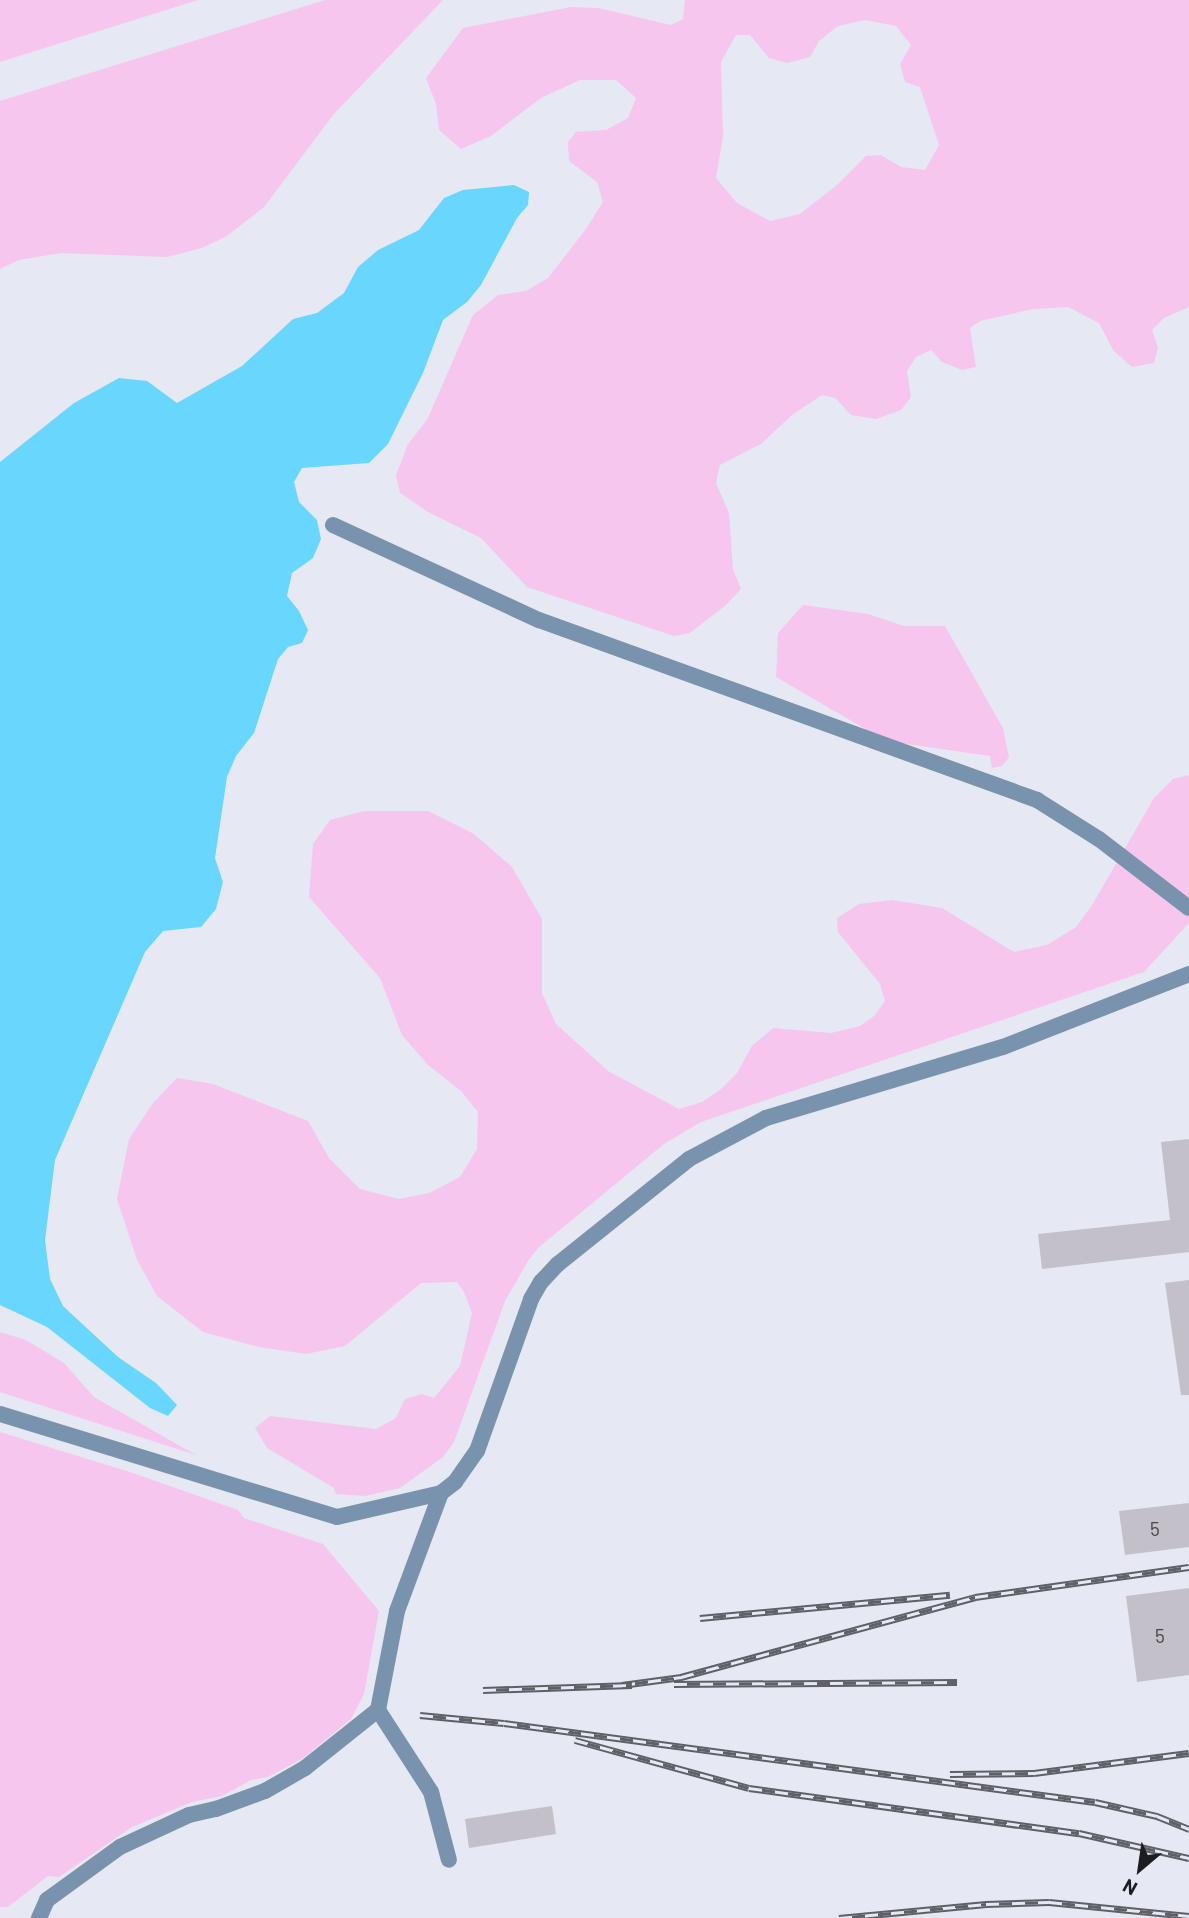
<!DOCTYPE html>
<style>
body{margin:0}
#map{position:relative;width:1189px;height:1918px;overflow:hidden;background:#e6e8f3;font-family:Barlow,sans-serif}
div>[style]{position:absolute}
.green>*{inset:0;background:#f7c6ee}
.water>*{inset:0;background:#69d6fd}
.building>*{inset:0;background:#c4c0ca}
.minor>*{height:16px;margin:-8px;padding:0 8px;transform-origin:8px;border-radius:8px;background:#7993af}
.rail>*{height:7px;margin-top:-3.5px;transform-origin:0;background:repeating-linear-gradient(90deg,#e6e8f3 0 13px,#5e6066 0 26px);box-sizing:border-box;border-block:2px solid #5e6066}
span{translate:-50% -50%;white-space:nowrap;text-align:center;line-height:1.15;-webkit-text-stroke:6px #e6e8f3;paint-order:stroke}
.number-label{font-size:19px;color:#46464b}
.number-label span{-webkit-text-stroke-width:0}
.north{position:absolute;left:1105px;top:1834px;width:70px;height:70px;-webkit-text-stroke:5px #e6e8f3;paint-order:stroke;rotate:209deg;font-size:19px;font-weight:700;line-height:28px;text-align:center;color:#1c1d21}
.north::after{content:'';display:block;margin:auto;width:24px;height:32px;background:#1c1d21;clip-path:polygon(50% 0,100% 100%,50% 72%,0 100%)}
</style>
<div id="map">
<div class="green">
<i style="clip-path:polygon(0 0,198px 0,0 62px)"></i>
<i style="clip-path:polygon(325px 0,443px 0,333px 115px,264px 207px,227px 236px,202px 248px,167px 257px,61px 253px,19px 260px,0 269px,0 101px)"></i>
<i style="clip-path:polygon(evenodd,685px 0,1189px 0,1189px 307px,1164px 318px,1152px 330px,1158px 348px,1154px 363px,1132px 367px,1113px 350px,1099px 323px,1068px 307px,1033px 309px,980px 321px,970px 328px,976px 367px,962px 370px,942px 362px,931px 350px,916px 357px,907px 371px,911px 397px,901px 410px,876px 419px,851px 415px,835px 398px,822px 395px,792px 415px,761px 444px,720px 465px,716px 483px,729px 513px,733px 569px,741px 589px,726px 605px,690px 633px,674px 636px,527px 587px,481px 538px,428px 512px,400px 493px,396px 475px,408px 444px,427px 420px,473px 315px,498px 295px,526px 291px,548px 278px,586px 229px,603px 202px,597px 182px,569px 161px,568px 142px,576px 132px,606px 130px,628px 118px,636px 98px,616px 80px,580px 80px,541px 98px,491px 136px,461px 149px,439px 130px,436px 104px,426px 78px,463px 28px,571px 7px,598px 8px,671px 25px,683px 19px,685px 0,865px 20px,896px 26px,911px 45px,900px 64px,905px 82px,920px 87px,939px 145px,925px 170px,901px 167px,881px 155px,866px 156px,837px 185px,800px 214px,770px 221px,737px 203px,716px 178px,723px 136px,721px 62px,736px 35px,750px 35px,769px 58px,787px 63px,810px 57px,819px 41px,838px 26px,865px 20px)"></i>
<i style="clip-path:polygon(803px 605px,868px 614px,904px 626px,945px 626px,1003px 728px,1009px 757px,1002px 766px,992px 768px,990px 756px,886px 741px,776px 677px,778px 633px)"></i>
<i style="clip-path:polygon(1189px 775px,1189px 923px,1144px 972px,701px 1122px,664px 1144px,538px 1248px,528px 1261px,505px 1301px,454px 1442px,443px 1457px,400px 1488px,365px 1496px,336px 1494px,334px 1488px,267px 1448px,255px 1428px,270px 1416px,376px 1429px,396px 1418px,405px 1399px,422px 1394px,434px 1398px,460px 1366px,472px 1313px,464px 1292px,457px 1282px,421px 1283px,345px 1346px,306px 1354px,259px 1347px,203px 1332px,157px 1296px,137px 1260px,117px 1199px,129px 1139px,153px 1103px,177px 1078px,213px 1084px,308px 1121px,329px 1158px,360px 1189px,399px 1199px,429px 1193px,460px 1177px,477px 1149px,478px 1112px,461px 1091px,428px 1065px,402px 1035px,380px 978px,309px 897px,313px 844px,330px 820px,364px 811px,428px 811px,474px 834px,512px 867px,542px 919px,542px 993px,556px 1024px,608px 1071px,679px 1109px,702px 1102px,721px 1089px,737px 1073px,752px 1046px,773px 1028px,831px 1033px,860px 1026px,874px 1016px,885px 1001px,880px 984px,838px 932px,837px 918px,859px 904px,892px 900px,942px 908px,1014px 952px,1047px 945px,1076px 927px,1091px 907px,1154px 798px,1173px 779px)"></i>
<i style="clip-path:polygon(0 1332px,26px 1340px,64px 1363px,94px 1397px,196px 1455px,0 1392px)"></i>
<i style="clip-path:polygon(0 1432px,133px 1473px,238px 1510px,244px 1518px,323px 1544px,379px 1611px,364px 1694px,351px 1719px,302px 1759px,268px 1777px,251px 1780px,222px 1796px,192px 1802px,132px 1827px,59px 1877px,48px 1876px,8px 1907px,0 1907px)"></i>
</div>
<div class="water">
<i style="clip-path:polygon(514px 185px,529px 192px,528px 205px,517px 218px,481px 285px,467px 302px,443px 320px,423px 373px,388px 444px,369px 463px,302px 468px,294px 482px,299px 502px,317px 520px,321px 539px,313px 558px,292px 573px,287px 596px,299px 611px,308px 630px,302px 643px,288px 647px,278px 659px,254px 733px,236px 756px,227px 777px,215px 858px,223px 882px,216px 909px,201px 927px,163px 931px,145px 952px,55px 1160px,45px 1240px,50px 1279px,63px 1306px,118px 1357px,156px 1383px,177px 1405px,168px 1416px,150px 1408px,47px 1327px,0 1305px,0 462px,74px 403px,119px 378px,147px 381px,177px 403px,242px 366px,293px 319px,317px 313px,344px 293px,358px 267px,378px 250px,419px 230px,444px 198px,463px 190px)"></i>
</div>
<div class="building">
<i style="clip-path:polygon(1189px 1139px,1189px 1252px,1042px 1269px,1038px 1234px,1170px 1220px,1161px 1142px)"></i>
<i style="clip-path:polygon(1189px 1280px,1189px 1395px,1181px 1395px,1165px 1283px)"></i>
<i style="clip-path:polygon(1189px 1503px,1189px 1547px,1125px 1555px,1119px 1511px)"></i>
<i style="clip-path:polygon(1189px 1588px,1189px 1675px,1137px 1682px,1126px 1596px)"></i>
<i style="clip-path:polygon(552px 1806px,556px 1834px,469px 1848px,465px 1819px)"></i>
</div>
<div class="minor">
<i style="left:333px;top:525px;width:227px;rotate:24.8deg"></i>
<i style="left:539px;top:620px;width:530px;rotate:19.87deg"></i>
<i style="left:1037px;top:800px;width:73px;rotate:32.2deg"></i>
<i style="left:1099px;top:839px;width:113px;rotate:37.5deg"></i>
<i style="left:0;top:1414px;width:352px;rotate:17deg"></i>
<i style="left:337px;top:1517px;width:107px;rotate:-13deg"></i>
<i style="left:441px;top:1493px;width:18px;rotate:-38deg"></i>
<i style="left:455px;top:1482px;width:38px;rotate:-55deg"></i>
<i style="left:477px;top:1451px;width:161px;rotate:-70.4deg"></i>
<i style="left:531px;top:1299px;width:20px;rotate:-60deg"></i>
<i style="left:541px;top:1282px;width:25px;rotate:-47deg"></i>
<i style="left:558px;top:1264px;width:168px;rotate:-38.7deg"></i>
<i style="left:689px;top:1159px;width:87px;rotate:-28deg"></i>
<i style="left:766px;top:1118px;width:247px;rotate:-16.7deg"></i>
<i style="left:1003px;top:1047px;width:200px;rotate:-21.4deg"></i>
<i style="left:378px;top:1710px;width:98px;rotate:57.1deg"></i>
<i style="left:431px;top:1792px;width:70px;rotate:75.2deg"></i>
<i style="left:39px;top:1918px;width:20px;rotate:-66deg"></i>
<i style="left:47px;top:1900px;width:90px;rotate:-36deg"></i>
<i style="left:120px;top:1847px;width:76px;rotate:-24.9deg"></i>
<i style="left:189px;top:1815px;width:28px;rotate:-13deg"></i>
<i style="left:216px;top:1809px;width:52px;rotate:-20.2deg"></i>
<i style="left:265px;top:1791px;width:46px;rotate:-29.9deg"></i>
<i style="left:305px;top:1768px;width:93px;rotate:-38.5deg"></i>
<i style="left:378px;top:1710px;width:101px;rotate:-79.1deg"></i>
<i style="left:397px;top:1611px;width:126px;rotate:-69.6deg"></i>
</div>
<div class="rail">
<i style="left:700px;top:1618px;width:251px;rotate:-5.3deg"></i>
<i style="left:674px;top:1684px;width:283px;rotate:-0.4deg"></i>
<i style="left:622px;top:1685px;width:60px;rotate:-7.7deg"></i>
<i style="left:681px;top:1677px;width:305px;rotate:-15.2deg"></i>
<i style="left:975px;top:1597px;width:216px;rotate:-8deg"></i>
<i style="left:483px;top:1690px;width:149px;rotate:-1.9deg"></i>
<i style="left:420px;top:1715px;width:84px;rotate:5.4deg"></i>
<i style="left:504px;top:1723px;width:596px;rotate:7.61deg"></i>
<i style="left:1095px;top:1802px;width:64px;rotate:12.7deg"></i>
<i style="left:1157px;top:1816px;width:35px;rotate:22deg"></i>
<i style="left:575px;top:1740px;width:180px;rotate:15.4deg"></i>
<i style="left:749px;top:1788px;width:333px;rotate:7.8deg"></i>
<i style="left:1079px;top:1833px;width:113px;rotate:12.8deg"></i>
<i style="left:950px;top:1774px;width:84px;rotate:-0.7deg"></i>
<i style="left:1034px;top:1773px;width:156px;rotate:-7.4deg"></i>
<i style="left:839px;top:1918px;width:148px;rotate:-5.4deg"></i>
<i style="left:986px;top:1904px;width:63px;rotate:-1.8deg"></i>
<i style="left:1049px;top:1902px;width:141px;rotate:5.7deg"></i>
</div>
<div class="number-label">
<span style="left:1155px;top:1529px">5</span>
<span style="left:1160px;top:1636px">5</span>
</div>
<div class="north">N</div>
</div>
